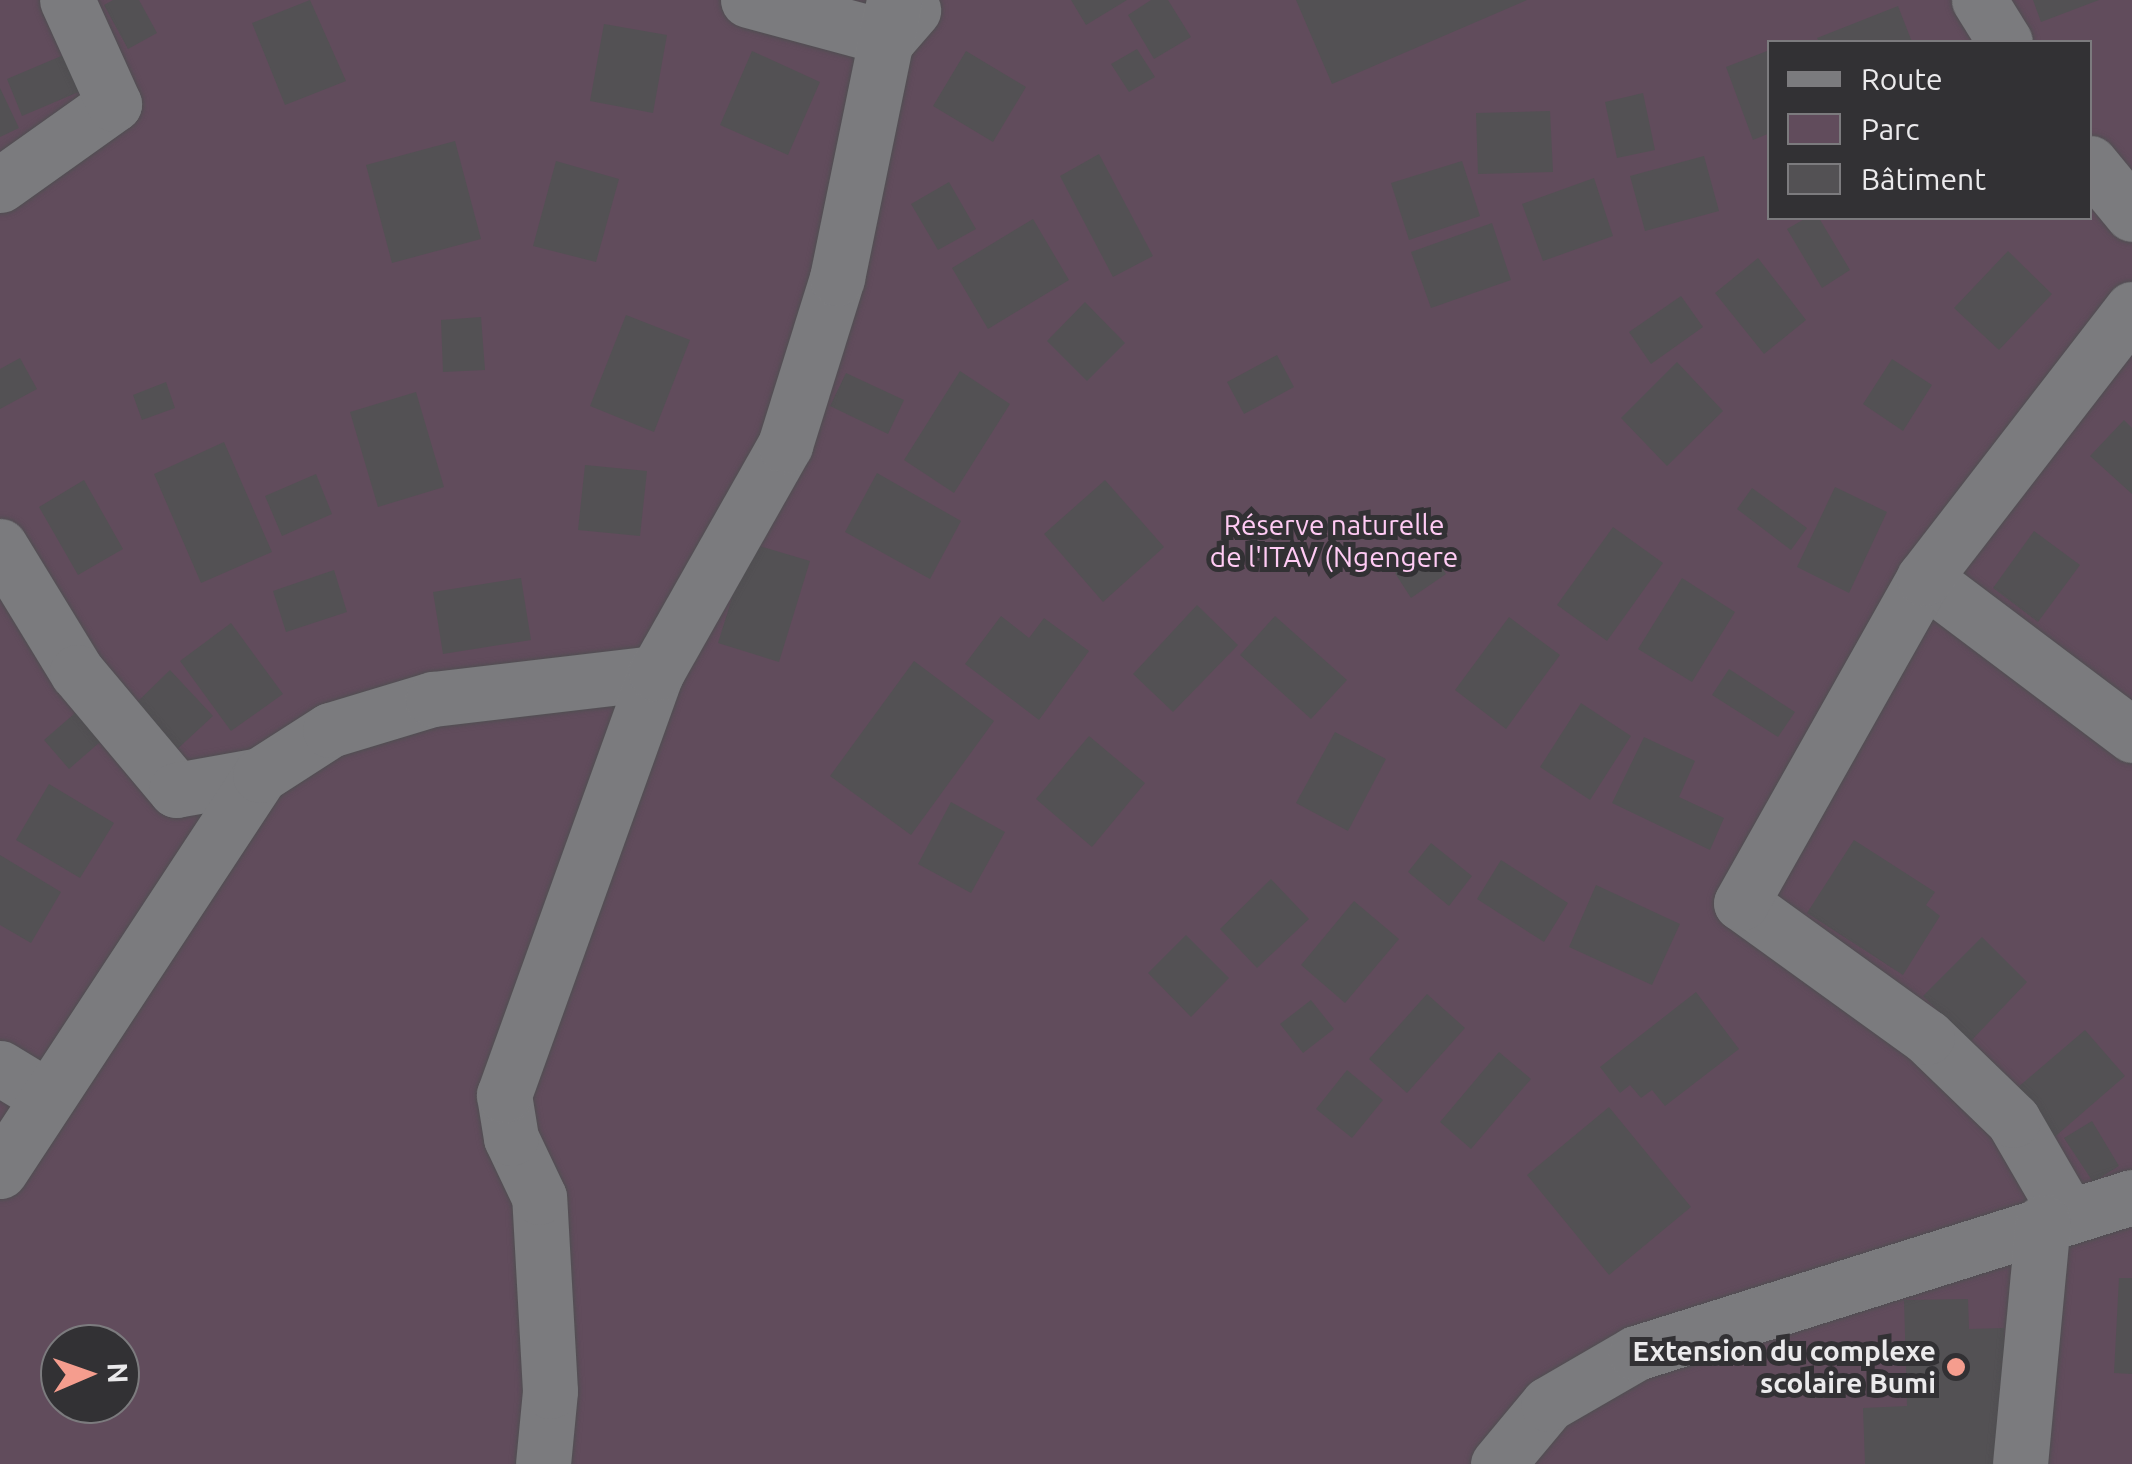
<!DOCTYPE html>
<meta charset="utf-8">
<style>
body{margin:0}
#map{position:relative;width:2132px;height:1464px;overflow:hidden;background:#323134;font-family:Ubuntu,sans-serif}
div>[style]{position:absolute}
.green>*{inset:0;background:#614c5c}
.building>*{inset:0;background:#535154}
.roads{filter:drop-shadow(0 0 2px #504f52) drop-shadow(0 0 2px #504f52)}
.minor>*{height:55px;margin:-27.5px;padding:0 27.5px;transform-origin:27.5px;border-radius:27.5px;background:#7b7b7e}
.dots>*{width:28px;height:28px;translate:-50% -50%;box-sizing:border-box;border:5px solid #323134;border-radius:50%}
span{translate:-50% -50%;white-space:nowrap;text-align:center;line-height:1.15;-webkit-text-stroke:10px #323134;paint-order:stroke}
.park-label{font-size:28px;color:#ffcbf4}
.poi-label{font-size:28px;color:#ebeaec;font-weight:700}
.right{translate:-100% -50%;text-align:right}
.legend{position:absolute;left:1767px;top:40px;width:325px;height:180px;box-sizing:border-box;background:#323134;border:2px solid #7c7b7e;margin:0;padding:12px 18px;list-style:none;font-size:30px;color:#ebeaec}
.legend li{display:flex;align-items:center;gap:20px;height:50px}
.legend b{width:50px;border:2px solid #7c7b7e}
.north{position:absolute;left:40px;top:1324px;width:100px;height:100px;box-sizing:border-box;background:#323134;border:2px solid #7c7b7e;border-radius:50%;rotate:88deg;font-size:28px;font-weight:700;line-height:40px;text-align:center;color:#ebeaec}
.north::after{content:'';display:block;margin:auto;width:35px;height:45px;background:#f59d8e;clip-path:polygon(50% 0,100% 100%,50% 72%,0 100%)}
</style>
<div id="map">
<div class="green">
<i style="clip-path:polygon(evenodd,0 0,2132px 0,2132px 1464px,0 1464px,0 0,1770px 42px,2090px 42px,2090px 218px,1770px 218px,1770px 42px,0 0,60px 1344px,120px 1344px,120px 1404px,60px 1404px,60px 1344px)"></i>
</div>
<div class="building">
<i style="clip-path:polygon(113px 0,139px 0,157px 33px,128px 49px,104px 5px)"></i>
<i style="clip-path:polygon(310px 0,346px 81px,285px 105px,252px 23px)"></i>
<i style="clip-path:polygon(1071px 0,1127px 0,1086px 25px)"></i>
<i style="clip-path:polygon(1151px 0,1168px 0,1191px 37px,1154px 59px,1128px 15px)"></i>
<i style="clip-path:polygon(1296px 0,1527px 0,1332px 84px)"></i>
<i style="clip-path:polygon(2033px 0,2099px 0,2041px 22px)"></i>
<i style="clip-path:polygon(1898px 6px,1912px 42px,1819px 42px,1817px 38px)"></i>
<i style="clip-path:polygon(604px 24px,667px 35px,653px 113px,590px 101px)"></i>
<i style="clip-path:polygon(1137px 49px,1155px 77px,1129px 92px,1111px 64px)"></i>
<i style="clip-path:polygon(73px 51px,88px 88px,22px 116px,7px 79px)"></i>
<i style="clip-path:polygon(752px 51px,820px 82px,788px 155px,720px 125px)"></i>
<i style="clip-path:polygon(966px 51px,1026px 87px,993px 142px,933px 106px)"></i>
<i style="clip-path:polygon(1767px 51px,1770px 133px,1753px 140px,1726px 67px)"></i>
<i style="clip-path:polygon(0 88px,19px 128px,0 137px)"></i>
<i style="clip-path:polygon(1643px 93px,1655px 150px,1617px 158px,1605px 102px)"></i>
<i style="clip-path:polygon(1550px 111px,1553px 172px,1478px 174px,1476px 113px)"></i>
<i style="clip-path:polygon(455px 141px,481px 239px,392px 263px,366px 165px)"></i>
<i style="clip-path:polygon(1099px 154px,1153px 256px,1113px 277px,1060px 176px)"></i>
<i style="clip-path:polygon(1704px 156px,1719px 211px,1645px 231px,1630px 176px)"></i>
<i style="clip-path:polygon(556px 161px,619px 179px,596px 262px,533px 246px)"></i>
<i style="clip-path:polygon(1462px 161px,1480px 216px,1409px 240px,1391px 183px)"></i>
<i style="clip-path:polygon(1594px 178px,1613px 236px,1543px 261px,1522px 204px)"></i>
<i style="clip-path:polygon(949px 182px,976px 229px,938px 250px,911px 204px)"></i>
<i style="clip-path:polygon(1806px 218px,1819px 218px,1850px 270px,1822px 288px,1787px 229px)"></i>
<i style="clip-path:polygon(1033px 219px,1069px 280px,988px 329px,952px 268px)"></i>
<i style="clip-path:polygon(1492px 223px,1511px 280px,1431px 308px,1411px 252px)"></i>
<i style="clip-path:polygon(2008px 251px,2052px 294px,1999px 350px,1954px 308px)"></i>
<i style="clip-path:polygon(1758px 258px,1806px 320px,1764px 354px,1715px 293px)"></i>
<i style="clip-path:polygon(1681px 296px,1703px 327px,1651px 364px,1629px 332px)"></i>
<i style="clip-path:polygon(1085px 302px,1125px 343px,1087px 381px,1047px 341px)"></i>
<i style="clip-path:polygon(626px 315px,690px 340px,654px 432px,590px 406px)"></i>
<i style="clip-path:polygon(481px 317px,485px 370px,443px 372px,441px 320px)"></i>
<i style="clip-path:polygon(1277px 355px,1294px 387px,1244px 414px,1227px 382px)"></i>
<i style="clip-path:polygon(20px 358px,37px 389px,0 409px,0 369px)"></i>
<i style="clip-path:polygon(1892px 359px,1932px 385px,1903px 431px,1863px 404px)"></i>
<i style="clip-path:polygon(1677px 362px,1723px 411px,1667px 466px,1621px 418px)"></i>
<i style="clip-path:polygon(960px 371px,1010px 404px,954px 493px,904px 460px)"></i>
<i style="clip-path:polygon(846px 373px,904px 400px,888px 434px,830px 406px)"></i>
<i style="clip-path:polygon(166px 382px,175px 408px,142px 420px,133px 395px)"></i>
<i style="clip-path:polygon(416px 392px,444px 487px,378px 507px,350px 412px)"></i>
<i style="clip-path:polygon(2124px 420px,2132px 428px,2132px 494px,2090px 456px)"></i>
<i style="clip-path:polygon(224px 442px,272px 552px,201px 583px,154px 474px)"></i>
<i style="clip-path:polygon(585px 465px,647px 471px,640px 536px,578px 530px)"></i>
<i style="clip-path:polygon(877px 473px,961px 521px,930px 579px,845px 532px)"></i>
<i style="clip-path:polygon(316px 474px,332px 514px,282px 536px,265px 496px)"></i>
<i style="clip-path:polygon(84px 480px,123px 549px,78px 575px,39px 507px)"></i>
<i style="clip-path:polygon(1105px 480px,1164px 547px,1103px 602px,1044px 534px)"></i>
<i style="clip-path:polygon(1835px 487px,1887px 512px,1849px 593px,1797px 567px)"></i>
<i style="clip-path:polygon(1752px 488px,1807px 528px,1791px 550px,1737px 509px)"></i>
<i style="clip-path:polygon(1613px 527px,1663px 563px,1607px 641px,1557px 605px)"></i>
<i style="clip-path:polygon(2034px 531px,2080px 565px,2038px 622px,1993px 588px)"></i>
<i style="clip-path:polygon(749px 543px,810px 561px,779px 662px,718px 643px)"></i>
<i style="clip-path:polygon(1430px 549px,1446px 574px,1411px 598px,1395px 573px)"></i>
<i style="clip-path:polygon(334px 570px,347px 612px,286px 632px,273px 591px)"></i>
<i style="clip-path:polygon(521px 578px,531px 640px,443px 654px,433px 592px)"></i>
<i style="clip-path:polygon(1682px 578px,1735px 612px,1692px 682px,1638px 649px)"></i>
<i style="clip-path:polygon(1197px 605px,1238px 645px,1173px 712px,1133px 674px)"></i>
<i style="clip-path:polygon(1001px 616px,1029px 638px,1044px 618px,1089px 651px,1039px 720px,965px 664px)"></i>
<i style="clip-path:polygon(1275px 616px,1347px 680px,1311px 719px,1240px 655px)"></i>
<i style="clip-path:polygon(1509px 617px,1560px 655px,1506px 729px,1455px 690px)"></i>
<i style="clip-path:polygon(231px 623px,283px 694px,231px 731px,180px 661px)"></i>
<i style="clip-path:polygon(914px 661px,994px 721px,911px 835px,830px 776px)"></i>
<i style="clip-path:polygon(1729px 669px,1795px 712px,1778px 737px,1712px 695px)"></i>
<i style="clip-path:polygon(170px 670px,213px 716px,172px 754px,130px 709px)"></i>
<i style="clip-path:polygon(90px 700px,115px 729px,69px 769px,44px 740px)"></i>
<i style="clip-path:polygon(1581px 703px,1631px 736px,1590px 800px,1540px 767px)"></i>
<i style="clip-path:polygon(1335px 732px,1386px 759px,1348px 831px,1296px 803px)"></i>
<i style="clip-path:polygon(1089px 736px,1145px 783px,1092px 847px,1036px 799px)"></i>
<i style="clip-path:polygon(1644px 737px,1695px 761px,1679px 797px,1724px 818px,1710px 850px,1612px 803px)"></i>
<i style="clip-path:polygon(49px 784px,114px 823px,80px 878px,16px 840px)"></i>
<i style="clip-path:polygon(951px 802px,1005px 832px,971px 893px,918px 864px)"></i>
<i style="clip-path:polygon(1854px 840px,1935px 892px,1926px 905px,1940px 916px,1903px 975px,1807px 913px)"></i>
<i style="clip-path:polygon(1431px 843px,1472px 876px,1449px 906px,1408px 872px)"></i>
<i style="clip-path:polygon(0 855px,61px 892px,31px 943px,0 925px)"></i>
<i style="clip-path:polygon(1501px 860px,1568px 903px,1544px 942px,1477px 899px)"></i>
<i style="clip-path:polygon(1271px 879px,1309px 919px,1257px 968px,1220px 929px)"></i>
<i style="clip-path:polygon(1596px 885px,1680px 924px,1652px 985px,1569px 947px)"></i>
<i style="clip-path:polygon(1354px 901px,1399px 939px,1345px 1003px,1301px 965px)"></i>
<i style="clip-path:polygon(1186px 935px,1229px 978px,1191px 1017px,1148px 973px)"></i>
<i style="clip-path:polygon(1982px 937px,2027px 982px,1970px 1042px,1923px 996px)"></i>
<i style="clip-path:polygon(1696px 992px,1739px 1049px,1665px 1106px,1652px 1090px,1641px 1098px,1630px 1085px,1620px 1093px,1600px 1067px)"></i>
<i style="clip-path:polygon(1427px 994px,1465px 1028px,1407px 1093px,1369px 1059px)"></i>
<i style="clip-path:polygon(1311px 1000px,1334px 1029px,1303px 1053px,1280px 1024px)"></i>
<i style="clip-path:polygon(2085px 1030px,2125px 1076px,2050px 1141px,2010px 1094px)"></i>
<i style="clip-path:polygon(1499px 1052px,1531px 1079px,1471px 1149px,1440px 1122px)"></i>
<i style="clip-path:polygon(1347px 1070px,1383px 1100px,1352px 1138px,1316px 1109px)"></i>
<i style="clip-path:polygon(1609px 1107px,1691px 1207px,1609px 1275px,1527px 1175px)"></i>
<i style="clip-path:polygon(2092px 1121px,2119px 1166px,2093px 1182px,2064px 1138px)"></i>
<i style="clip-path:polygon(2119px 1278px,2132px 1278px,2132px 1374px,2114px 1373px)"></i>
<i style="clip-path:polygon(1968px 1299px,1969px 1329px,2004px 1328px,2008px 1464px,1865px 1464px,1863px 1408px,1907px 1406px,1904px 1300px)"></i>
</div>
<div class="roads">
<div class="minor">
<i style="left:748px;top:0;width:146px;rotate:15.1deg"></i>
<i style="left:889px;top:38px;width:37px;rotate:-49deg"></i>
<i style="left:1979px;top:0;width:49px;rotate:58.2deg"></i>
<i style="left:2090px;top:163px;width:66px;rotate:50.5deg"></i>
<i style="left:0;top:185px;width:140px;rotate:-35.4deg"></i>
<i style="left:114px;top:104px;width:114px;rotate:-114.3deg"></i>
<i style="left:0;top:546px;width:148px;rotate:58.6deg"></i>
<i style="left:77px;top:672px;width:154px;rotate:50deg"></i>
<i style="left:176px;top:790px;width:85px;rotate:-10.1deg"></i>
<i style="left:1924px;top:578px;width:261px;rotate:37deg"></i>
<i style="left:0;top:1068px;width:50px;rotate:31.2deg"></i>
<i style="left:0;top:1171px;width:474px;rotate:-56.7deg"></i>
<i style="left:260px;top:775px;width:83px;rotate:-32.7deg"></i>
<i style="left:330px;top:730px;width:108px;rotate:-16.8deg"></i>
<i style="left:433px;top:699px;width:225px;rotate:-6.7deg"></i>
<i style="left:2068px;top:1215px;width:110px;rotate:-120.1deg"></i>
<i style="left:2013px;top:1120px;width:120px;rotate:-136deg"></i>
<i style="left:1927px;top:1037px;width:229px;rotate:-144.2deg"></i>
<i style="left:1741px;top:903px;width:373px;rotate:-60.6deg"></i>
<i style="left:1924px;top:578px;width:340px;rotate:-52.3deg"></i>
<i style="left:543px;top:1464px;width:73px;rotate:-84.5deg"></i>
<i style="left:550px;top:1391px;width:194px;rotate:-93.2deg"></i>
<i style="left:539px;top:1197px;width:65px;rotate:-115.4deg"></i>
<i style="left:511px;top:1138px;width:44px;rotate:-99.2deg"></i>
<i style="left:504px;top:1095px;width:449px;rotate:-70.2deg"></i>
<i style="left:656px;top:673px;width:262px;rotate:-60.5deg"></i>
<i style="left:785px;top:445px;width:175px;rotate:-72.7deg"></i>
<i style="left:837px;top:278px;width:284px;rotate:-78.4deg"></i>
<i style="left:1498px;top:1464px;width:78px;rotate:-50.2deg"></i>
<i style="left:1548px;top:1404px;width:102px;rotate:-30.1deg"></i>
<i style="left:1636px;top:1353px;width:520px;rotate:-17.46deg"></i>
<i style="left:2020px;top:1464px;width:243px;rotate:-84.6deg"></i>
</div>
</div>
<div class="dots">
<i style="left:1956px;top:1367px;background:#f59d8e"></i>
</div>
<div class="park-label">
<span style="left:1334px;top:541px">Réserve naturelle<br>de l'ITAV (Ngengere</span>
</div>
<div class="poi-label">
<span class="right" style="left:1936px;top:1367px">Extension du complexe<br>scolaire Bumi</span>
</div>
<ul class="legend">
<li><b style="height:12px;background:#7b7b7e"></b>Route</li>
<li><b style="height:28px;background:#614c5c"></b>Parc</li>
<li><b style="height:28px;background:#535154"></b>Bâtiment</li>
</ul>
<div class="north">N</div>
</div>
